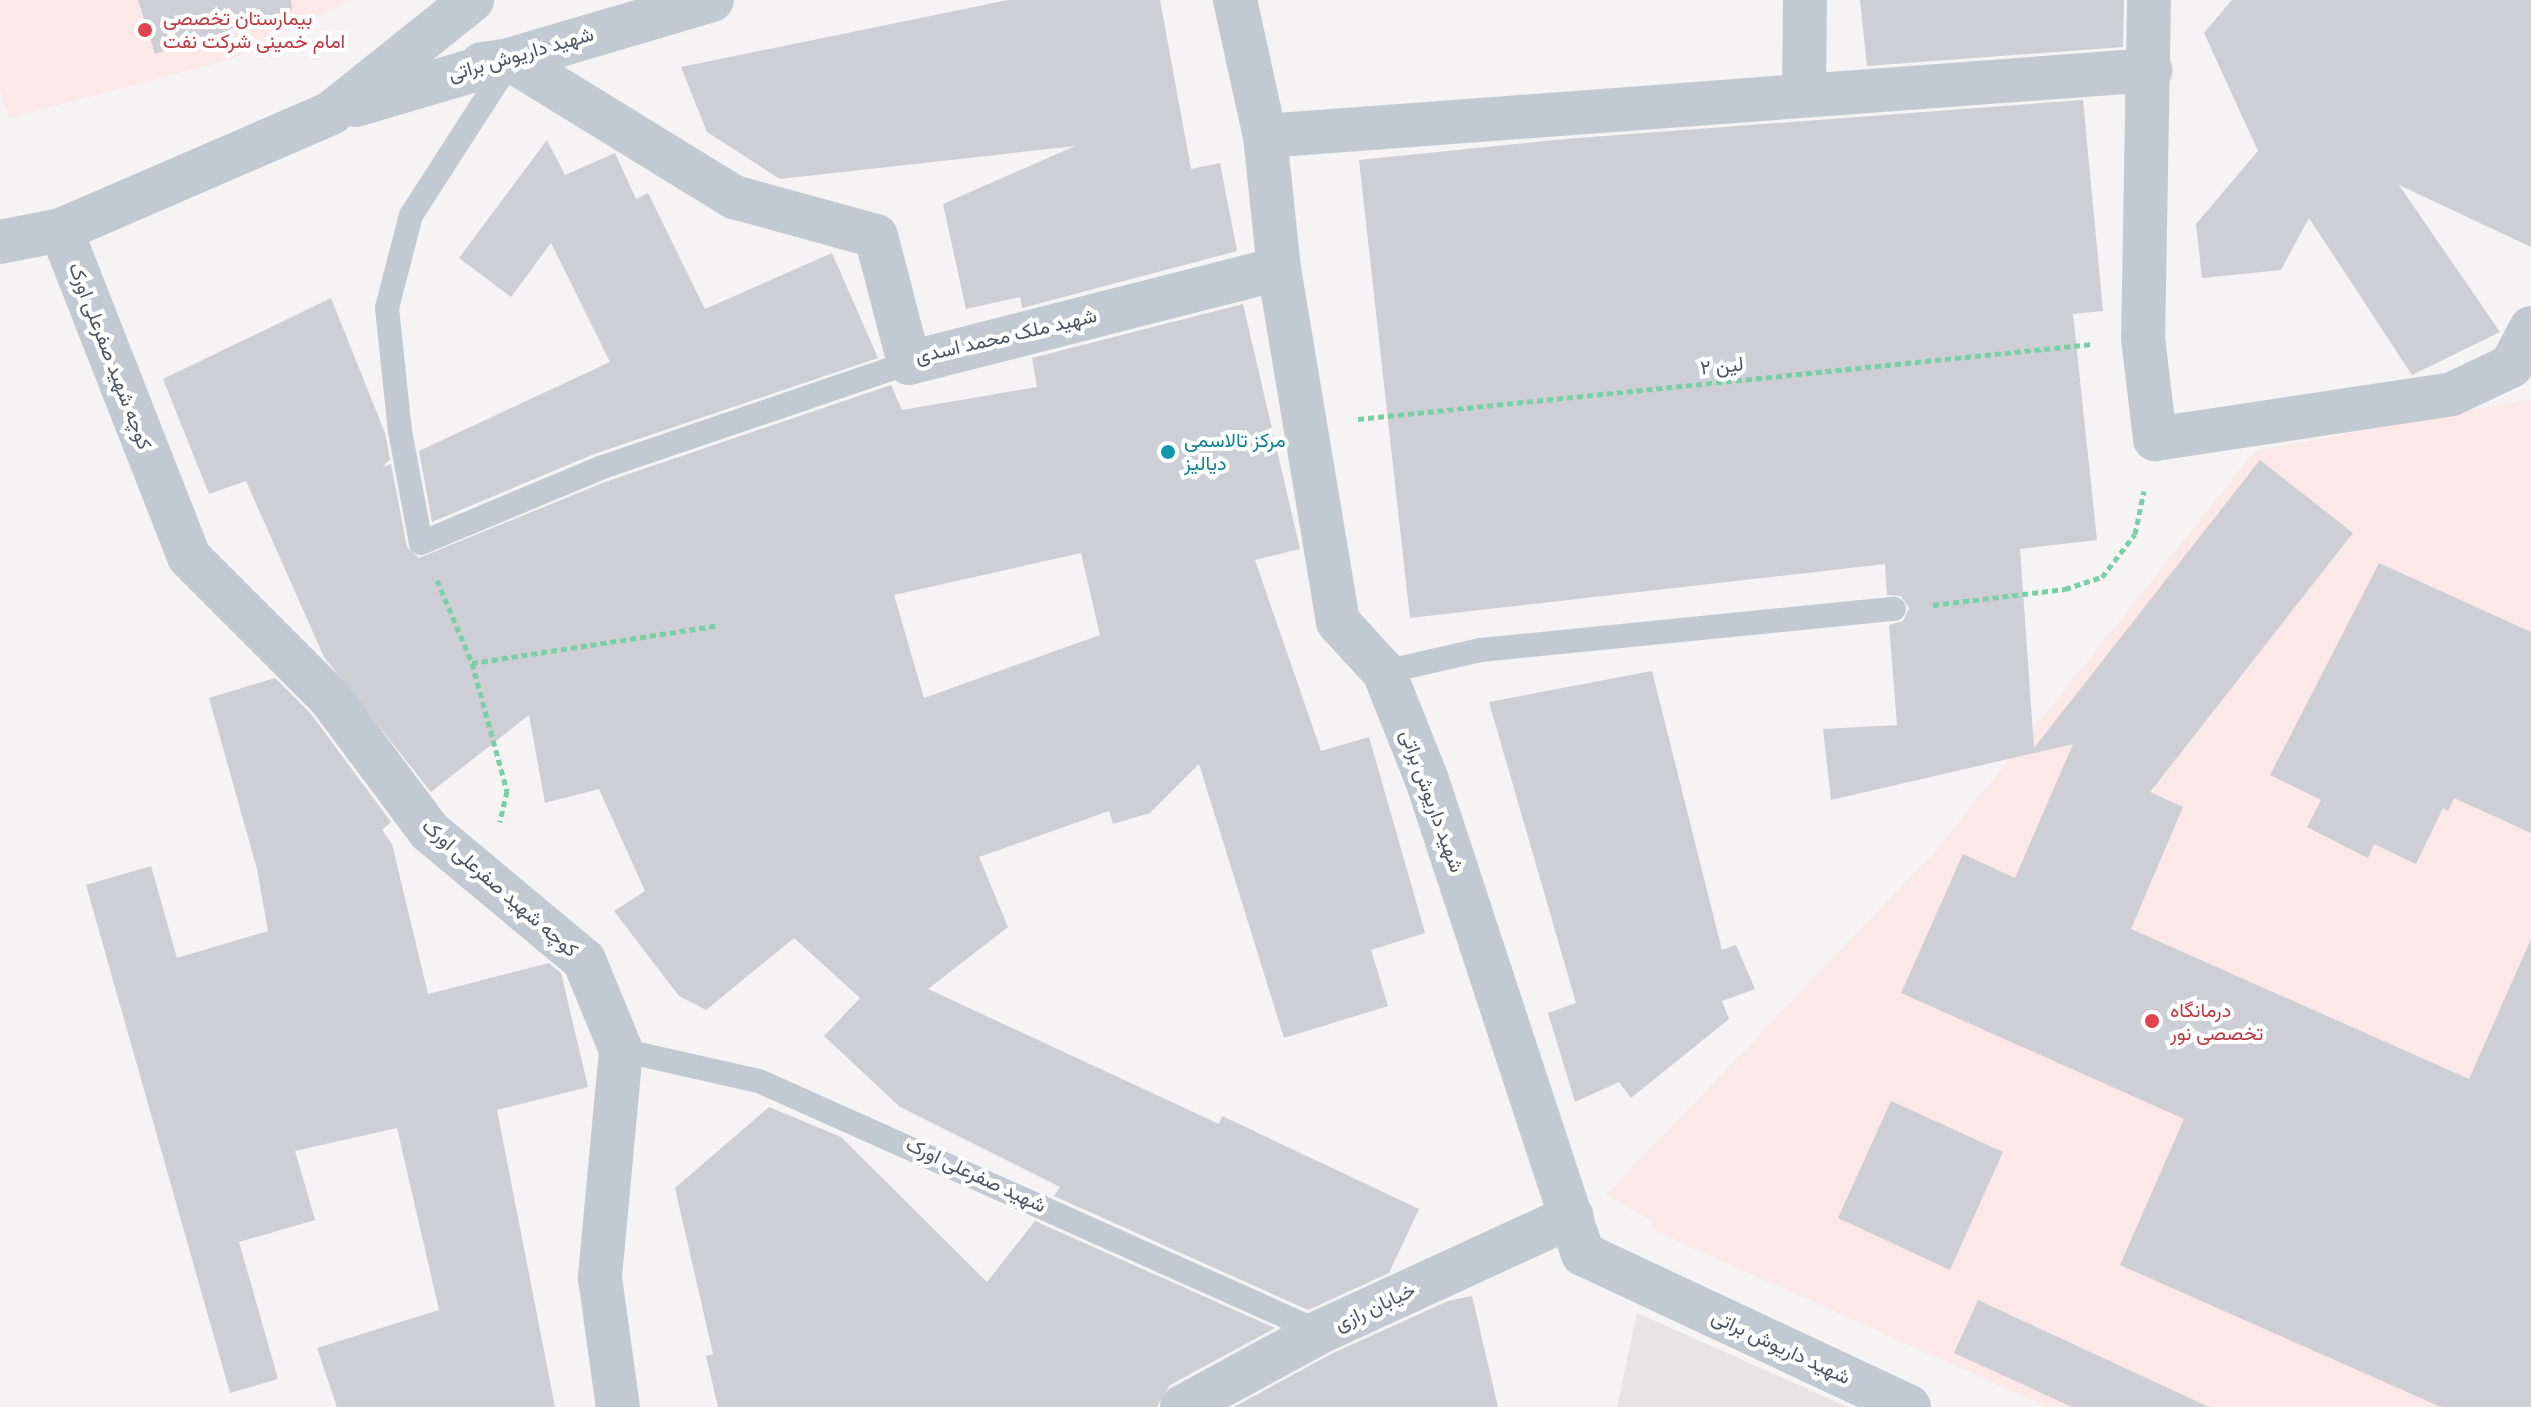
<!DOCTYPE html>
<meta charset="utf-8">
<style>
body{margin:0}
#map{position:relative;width:2531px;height:1407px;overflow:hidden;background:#f5f3f3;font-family:"Public Sans",Vazirmatn,sans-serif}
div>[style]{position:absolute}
.education>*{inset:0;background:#e6e4e5}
.medical>*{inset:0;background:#fce8e6}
.building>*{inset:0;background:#cdcfd5}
.path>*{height:5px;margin-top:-2.5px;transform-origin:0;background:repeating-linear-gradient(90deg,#7ad0a6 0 6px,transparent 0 10px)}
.lane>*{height:24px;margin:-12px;padding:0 12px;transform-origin:12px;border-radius:12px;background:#c1cad2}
.street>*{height:44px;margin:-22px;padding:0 22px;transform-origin:22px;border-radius:22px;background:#c1cad2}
.dots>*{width:22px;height:22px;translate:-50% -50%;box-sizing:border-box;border:4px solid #fff;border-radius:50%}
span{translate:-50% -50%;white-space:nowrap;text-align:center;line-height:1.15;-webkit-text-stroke:8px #fff;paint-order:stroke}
.health-label{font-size:20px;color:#be3a42}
.left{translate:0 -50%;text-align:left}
.street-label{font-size:20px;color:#4a5661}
.culture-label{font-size:20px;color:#0d838f}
</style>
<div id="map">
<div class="education">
<i style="clip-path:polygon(1637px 1313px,1848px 1407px,1617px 1407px)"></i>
</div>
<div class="medical">
<i style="clip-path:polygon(0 0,350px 0,231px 59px,9px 118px,0 90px)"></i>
<i style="clip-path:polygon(2531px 399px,2531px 1407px,2047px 1407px,1651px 1229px,1653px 1221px,1606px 1195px,1939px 847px,2255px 451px)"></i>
</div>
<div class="building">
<i style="clip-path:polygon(138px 0,291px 0,292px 10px,155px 54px)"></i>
<i style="clip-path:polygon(1008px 0,1160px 0,1191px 169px,1220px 163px,1237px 251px,1022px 308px,1020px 297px,966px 309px,943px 204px,1075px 146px,780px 179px,707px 132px,681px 67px)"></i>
<i style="clip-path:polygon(1860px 0,2124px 0,2123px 47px,1867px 66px)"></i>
<i style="clip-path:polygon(2232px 0,2531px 0,2531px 247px,2399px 185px,2500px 332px,2412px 375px,2309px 218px,2281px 270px,2202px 278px,2196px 224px,2258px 151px,2204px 33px)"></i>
<i style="clip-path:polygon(2083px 100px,2103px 311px,2073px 314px,2097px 540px,2020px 549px,2034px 748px,2260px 460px,2353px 533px,2150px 792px,2183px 807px,2131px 929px,2469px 1079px,2531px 939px,2531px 1407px,2441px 1407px,2120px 1265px,2184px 1119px,1901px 993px,1963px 854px,2015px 878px,2073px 744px,1831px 800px,1823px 729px,1897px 725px,1889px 625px,1903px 621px,1909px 608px,1901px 596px,1887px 595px,1885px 564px,1410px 618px,1359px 160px,1565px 139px)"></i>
<i style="clip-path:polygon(547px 140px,565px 175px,615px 153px,636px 199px,648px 193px,705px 309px,832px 253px,878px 358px,594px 454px,432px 522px,419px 451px,610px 362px,551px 243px,511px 297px,459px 258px)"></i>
<i style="clip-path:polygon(evenodd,331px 298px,385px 433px,390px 459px,383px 467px,391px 464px,407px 547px,419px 558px,605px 482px,891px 385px,902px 410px,1037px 387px,1032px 358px,1243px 304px,1300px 549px,1255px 560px,1321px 751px,1369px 737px,1425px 933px,1371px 950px,1388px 1006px,1284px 1038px,1199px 764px,1150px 813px,1113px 824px,1109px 811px,979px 857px,1008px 927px,928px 989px,1219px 1124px,1222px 1116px,1419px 1209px,1389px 1273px,1308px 1310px,1054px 1196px,1060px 1187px,900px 1107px,824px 1036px,860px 998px,794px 938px,706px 1010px,679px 996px,614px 911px,645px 891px,599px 789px,545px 803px,529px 715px,431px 792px,324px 657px,246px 481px,209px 494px,163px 379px,331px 298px,1081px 553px,1100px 635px,924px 698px,894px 595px,1081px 553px)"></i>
<i style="clip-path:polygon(2379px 563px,2531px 632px,2531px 833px,2454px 798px,2448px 811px,2443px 808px,2416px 864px,2374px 844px,2368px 858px,2307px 827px,2321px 800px,2270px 775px)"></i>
<i style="clip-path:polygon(1652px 671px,1722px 950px,1736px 945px,1755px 989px,1722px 1001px,1729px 1019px,1631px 1098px,1619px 1082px,1575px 1102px,1548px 1013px,1576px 1003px,1489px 702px)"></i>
<i style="clip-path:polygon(275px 678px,311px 714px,391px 822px,382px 830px,392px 844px,428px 994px,549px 963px,561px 973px,588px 1087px,497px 1110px,555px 1407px,337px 1407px,317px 1348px,439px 1310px,397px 1128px,295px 1151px,315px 1220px,239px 1242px,278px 1379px,230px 1393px,86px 885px,151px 866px,177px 958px,268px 931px,257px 869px,209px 698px)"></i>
<i style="clip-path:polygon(1891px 1101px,2003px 1152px,1950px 1270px,1838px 1218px)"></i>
<i style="clip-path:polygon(769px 1107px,841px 1137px,987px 1282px,1035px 1221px,1275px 1328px,1170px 1385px,1157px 1407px,718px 1407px,706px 1356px,713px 1354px,675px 1188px)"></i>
<i style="clip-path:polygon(1472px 1296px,1498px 1407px,1234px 1407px,1331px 1354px,1448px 1301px)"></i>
<i style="clip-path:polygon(1978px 1300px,2209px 1407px,2072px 1407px,1954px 1353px)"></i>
</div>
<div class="path">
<i style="left:1358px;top:419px;width:738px;rotate:-5.83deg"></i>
<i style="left:437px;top:580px;width:90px;rotate:67.1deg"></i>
<i style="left:472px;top:663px;width:133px;rotate:74.7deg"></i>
<i style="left:507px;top:791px;width:32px;rotate:103deg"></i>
<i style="left:1933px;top:605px;width:133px;rotate:-6.9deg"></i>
<i style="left:2065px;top:589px;width:39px;rotate:-18deg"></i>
<i style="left:2102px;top:577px;width:54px;rotate:-52.5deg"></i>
<i style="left:2135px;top:534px;width:44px;rotate:-78.2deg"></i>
<i style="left:472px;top:663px;width:250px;rotate:-8.7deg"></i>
</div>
<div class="lane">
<i style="left:511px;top:60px;width:184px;rotate:122.8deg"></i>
<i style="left:411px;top:215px;width:96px;rotate:104.5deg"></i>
<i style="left:387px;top:308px;width:124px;rotate:84deg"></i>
<i style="left:400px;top:431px;width:114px;rotate:79.4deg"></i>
<i style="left:421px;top:543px;width:194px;rotate:-22.7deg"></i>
<i style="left:600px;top:468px;width:326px;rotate:-18.8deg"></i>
<i style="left:1384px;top:672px;width:99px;rotate:-12.8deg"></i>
<i style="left:1481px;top:650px;width:415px;rotate:-5.7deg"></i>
<i style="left:621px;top:1050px;width:141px;rotate:12.7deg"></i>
<i style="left:759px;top:1081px;width:615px;rotate:24.1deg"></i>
</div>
<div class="street">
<i style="left:1235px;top:0;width:139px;rotate:77.6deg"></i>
<i style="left:1265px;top:136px;width:134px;rotate:84deg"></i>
<i style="left:1279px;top:269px;width:358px;rotate:80.5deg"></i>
<i style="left:1338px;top:622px;width:68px;rotate:47.4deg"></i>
<i style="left:1384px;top:672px;width:116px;rotate:68.3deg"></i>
<i style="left:1427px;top:780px;width:499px;rotate:71.8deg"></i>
<i style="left:1583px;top:1254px;width:360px;rotate:25.1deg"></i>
<i style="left:2149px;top:0;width:338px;rotate:91deg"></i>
<i style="left:2143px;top:338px;width:102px;rotate:83.2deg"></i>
<i style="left:2155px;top:439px;width:300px;rotate:-8.6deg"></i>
<i style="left:2452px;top:394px;width:65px;rotate:-25.4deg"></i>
<i style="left:2511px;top:366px;width:43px;rotate:-62.2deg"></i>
<i style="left:482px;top:64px;width:29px;rotate:-8deg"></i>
<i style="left:511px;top:60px;width:262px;rotate:31.6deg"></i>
<i style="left:734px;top:197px;width:147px;rotate:15.4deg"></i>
<i style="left:876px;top:236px;width:131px;rotate:75.4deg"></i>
<i style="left:909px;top:363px;width:382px;rotate:-14.3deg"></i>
<i style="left:1804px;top:95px;width:95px;rotate:-89.4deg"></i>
<i style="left:356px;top:105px;width:371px;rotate:-16.4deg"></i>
<i style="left:1265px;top:136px;width:888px;rotate:-4.26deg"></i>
<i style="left:61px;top:230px;width:351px;rotate:68.6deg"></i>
<i style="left:189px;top:557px;width:199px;rotate:45deg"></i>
<i style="left:330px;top:698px;width:166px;rotate:53.3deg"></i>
<i style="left:429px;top:831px;width:202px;rotate:39.8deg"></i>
<i style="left:584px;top:960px;width:97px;rotate:67.7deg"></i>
<i style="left:621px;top:1050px;width:229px;rotate:95.3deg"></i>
<i style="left:600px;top:1278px;width:130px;rotate:82.1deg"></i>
<i style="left:0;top:242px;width:62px;rotate:-11.1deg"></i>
<i style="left:61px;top:230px;width:294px;rotate:-23.4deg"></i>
<i style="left:331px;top:113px;width:181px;rotate:-38.7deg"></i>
<i style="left:1182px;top:1407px;width:157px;rotate:-28.5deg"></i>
<i style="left:1320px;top:1332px;width:277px;rotate:-24.7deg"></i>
</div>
<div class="dots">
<i style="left:145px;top:30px;background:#e0444e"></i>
<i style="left:1168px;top:452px;background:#0f9aa8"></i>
<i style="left:2152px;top:1021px;background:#e0444e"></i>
</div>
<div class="health-label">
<span class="left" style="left:163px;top:30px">بیمارستان تخصصی<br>امام خمینی شرکت نفت</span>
<span class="left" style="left:2170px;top:1022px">درمانگاه<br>تخصصی نور</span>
</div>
<div class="street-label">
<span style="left:521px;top:54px;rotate:-16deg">شهید داریوش براتی</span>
<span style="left:1006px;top:336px;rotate:-13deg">شهید ملک محمد اسدی</span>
<span style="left:110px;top:356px;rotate:69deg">کوچه شهید صفرعلی اورک</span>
<span style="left:1722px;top:366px;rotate:-6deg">لين ۲</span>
<span style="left:1432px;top:801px;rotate:70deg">شهید داریوش براتی</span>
<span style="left:500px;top:888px;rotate:41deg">کوچه شهید صفرعلی اورک</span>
<span style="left:976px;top:1175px;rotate:25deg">شهید صفرعلی اورک</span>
<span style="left:1375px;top:1307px;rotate:-25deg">خیابان رازی</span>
<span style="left:1781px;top:1347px;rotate:25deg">شهید داریوش براتی</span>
</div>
<div class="culture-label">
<span class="left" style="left:1184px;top:452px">مرکز تالاسمی<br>دیالیز</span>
</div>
</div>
